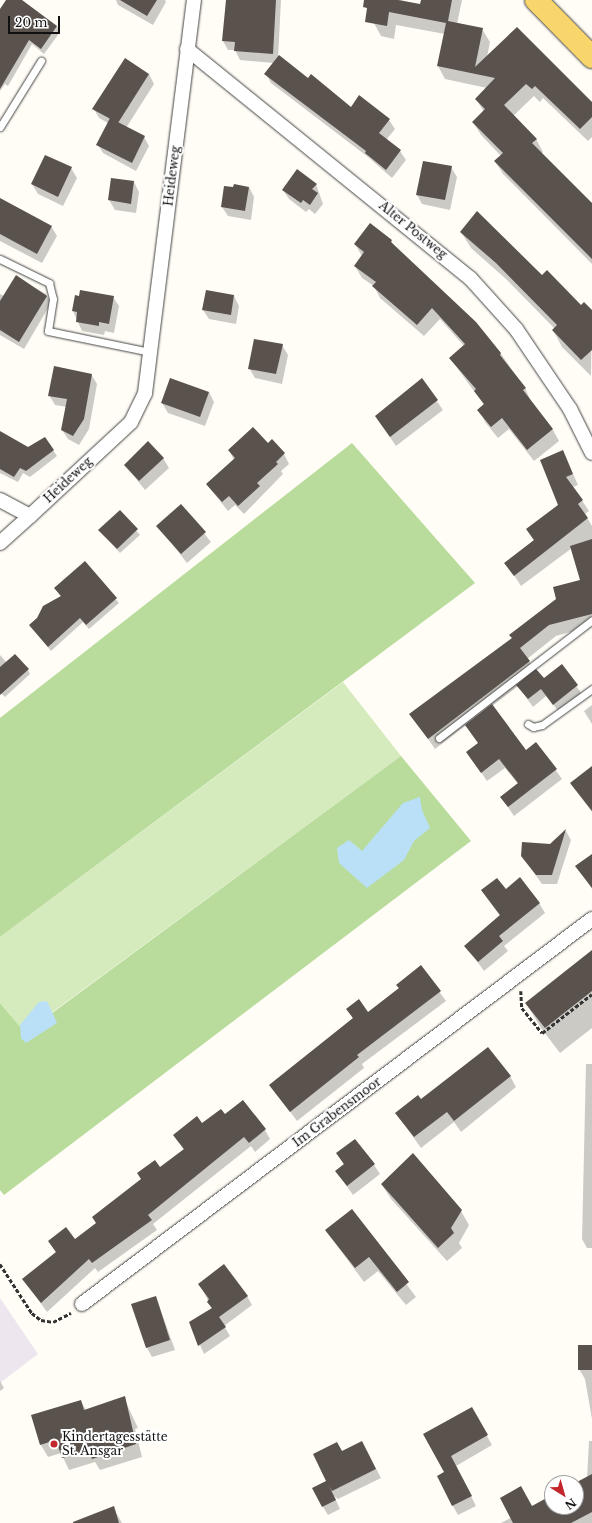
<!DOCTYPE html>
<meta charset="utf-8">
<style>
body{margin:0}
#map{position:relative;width:592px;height:1523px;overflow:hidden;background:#fffdf5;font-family:"Libre Baskerville",serif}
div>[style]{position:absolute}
.industrial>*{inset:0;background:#eee6ef}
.green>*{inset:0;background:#d5ebbd}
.forest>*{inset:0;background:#b9dc9c}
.water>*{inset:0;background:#b9e0f7}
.shadow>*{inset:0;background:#0003}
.building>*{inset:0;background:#5a524d}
.path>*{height:2.5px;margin-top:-1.25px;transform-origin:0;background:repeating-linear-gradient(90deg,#333 0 4px,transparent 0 6px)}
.roads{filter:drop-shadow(0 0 1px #444) drop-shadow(0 0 1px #444)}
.service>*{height:7px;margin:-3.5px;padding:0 3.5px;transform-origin:3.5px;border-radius:3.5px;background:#fff}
.minor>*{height:14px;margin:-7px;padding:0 7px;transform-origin:7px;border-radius:7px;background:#fff}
.primary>*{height:22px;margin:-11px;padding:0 11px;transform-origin:11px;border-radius:11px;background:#f9d66b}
.dots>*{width:11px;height:11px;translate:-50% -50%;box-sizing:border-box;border:2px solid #fff;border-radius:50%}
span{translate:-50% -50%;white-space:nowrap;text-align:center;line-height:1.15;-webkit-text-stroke:4px #fff;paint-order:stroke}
.street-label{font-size:12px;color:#111}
.poi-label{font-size:12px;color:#111}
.left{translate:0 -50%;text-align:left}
.north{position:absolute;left:544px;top:1475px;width:40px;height:40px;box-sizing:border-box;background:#fff;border:1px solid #a0a0a0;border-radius:50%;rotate:143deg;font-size:11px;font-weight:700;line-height:16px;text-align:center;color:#111}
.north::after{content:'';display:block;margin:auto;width:14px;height:18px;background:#c4262e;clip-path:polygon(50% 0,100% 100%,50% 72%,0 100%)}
.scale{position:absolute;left:8px;top:16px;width:52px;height:18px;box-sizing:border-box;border:2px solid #111;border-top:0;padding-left:5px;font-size:12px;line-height:14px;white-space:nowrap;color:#111;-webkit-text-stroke:3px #fff;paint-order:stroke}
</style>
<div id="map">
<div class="industrial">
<i style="clip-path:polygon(0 1298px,38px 1354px,0 1383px)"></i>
</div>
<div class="green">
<i style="clip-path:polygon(343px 682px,401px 756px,24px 1033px,0 1003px,0 937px)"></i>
</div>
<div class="forest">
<i style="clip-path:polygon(352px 443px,475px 583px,0 937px,0 718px)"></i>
<i style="clip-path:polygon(401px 756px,471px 841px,4px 1195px,0 1190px,0 1003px,25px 1033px)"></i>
</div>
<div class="water">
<i style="clip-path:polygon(420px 797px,422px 810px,430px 828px,414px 841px,404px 860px,367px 888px,339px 863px,337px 848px,349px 840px,362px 851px,403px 803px)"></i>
<i style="clip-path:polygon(47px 1001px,57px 1023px,26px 1043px,21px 1038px,20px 1025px,39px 1002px)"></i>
</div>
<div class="shadow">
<i style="clip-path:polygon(8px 0,20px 0,57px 26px,60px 32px,44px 54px,32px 44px,8px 86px,5px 84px,0 91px,0 11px)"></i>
<i style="clip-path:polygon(116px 0,165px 0,166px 2px,153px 25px,118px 5px)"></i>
<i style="clip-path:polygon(227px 0,281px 0,278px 59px,351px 108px,389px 120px,395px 129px,386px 140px,400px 151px,406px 160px,392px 178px,368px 157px,271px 83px,266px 74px,274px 63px,240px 60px,235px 50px,228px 50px,223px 41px)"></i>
<i style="clip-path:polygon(378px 0,401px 0,421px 5px,422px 0,462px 0,457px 24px,482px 29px,490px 42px,487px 57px,592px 103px,592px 137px,588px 141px,543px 98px,540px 102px,534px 96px,513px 116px,536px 139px,543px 152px,541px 154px,592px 212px,592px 264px,503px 174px,495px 161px,501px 156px,481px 135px,473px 122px,484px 112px,476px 99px,487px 88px,445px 79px,438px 66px,445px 34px,396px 25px,394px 39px,381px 36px,374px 23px)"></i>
<i style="clip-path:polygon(149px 74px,154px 84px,126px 128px,144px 137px,149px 146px,136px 171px,103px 153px,98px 145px,108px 123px,99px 118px,94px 109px)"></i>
<i style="clip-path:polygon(451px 167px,457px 177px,450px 210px,422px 204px,417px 195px)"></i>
<i style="clip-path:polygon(71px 168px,77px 178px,63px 206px,38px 194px,32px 184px)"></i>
<i style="clip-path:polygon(134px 182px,139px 192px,136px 213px,115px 210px,109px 200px)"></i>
<i style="clip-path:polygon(316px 184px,323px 204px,315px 214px,309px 209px,306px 212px,289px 199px,283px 190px)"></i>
<i style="clip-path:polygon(249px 187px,254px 197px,251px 220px,228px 216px,222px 207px,234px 189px)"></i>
<i style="clip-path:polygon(0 199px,51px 226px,57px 236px,42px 263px,0 241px)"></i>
<i style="clip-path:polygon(461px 232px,542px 276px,581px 306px,592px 311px,591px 376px,562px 347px,553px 330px,555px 329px,506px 279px,471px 248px)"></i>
<i style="clip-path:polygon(391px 241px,396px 249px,475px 323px,501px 354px,525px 388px,531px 401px,553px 430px,559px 441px,534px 461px,509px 429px,498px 438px,485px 422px,479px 410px,484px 405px,450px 358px,464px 346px,440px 319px,424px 336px,380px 298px,374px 286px,362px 278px,355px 266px,362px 256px,355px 244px)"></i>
<i style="clip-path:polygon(16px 277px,46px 294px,51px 303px,24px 349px,0 335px,0 294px,4px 296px)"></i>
<i style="clip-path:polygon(234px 296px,239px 306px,236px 324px,209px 319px,203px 310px)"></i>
<i style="clip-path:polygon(113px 297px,119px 306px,114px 333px,105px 331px,104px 335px,82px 331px,73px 311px)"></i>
<i style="clip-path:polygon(282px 345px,288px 355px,282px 384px,255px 378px,249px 368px)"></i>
<i style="clip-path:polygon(91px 374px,97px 384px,89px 429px,79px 445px,68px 439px,62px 430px,67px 407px,55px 405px,49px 395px)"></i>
<i style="clip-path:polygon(422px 380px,443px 410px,396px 446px,376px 417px)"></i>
<i style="clip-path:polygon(209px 392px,214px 402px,205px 426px,168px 413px,162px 403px)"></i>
<i style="clip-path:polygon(0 439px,28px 448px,53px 450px,57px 456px,30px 477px,23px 473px,18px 482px,0 473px)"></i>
<i style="clip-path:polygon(268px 445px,284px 454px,289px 464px,281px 471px,283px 474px,244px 514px,235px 505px,228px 511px,207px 485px,234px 460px,229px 450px)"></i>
<i style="clip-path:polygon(563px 451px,578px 485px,573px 487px,589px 511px,585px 514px,592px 526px,592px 619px,589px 620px,591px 626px,556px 636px,527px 659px,543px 680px,561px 665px,582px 694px,559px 712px,546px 696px,533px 707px,518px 686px,492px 706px,526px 751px,536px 743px,562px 779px,514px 816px,501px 797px,518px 784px,505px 768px,487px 781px,467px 752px,479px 744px,466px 725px,435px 749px,411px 714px,512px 639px,581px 581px,572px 548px,521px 586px,506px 563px,534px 541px,527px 529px,559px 505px)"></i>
<i style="clip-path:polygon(163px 458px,169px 468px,145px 490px,125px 465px)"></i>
<i style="clip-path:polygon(181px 505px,211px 542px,187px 563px,158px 526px)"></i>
<i style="clip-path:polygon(120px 511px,140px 535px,120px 553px,100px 530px)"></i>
<i style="clip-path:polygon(85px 563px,119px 603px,89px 629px,83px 622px,51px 651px,30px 626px,61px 597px,55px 588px)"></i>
<i style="clip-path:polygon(0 655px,7px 663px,28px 670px,30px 674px,5px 697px,0 692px)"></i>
<i style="clip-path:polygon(592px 705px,592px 724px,584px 711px)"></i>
<i style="clip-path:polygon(592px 767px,592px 812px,571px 784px)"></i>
<i style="clip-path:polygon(566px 831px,571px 840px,557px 884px,542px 884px,522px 856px,550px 845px)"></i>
<i style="clip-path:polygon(592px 855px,592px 889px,577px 866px)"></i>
<i style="clip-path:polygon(505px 890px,539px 903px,545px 913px,504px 946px,508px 951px,484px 971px,466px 946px,500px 916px,482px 891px)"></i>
<i style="clip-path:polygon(592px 952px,592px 1028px,560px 1053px,541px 1028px,526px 1003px)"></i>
<i style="clip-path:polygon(421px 966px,446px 1001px,362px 1064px,364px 1068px,297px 1121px,270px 1085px,353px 1019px,348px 1009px,368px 1013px,399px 989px,397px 985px)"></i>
<i style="clip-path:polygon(586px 1064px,592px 1064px,592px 1248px,587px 1248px,582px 1239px)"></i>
<i style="clip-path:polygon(510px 1076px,516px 1087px,461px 1132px,454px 1122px,421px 1148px,396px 1113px,421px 1100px)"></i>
<i style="clip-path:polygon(202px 1124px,265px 1130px,270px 1139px,255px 1152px,251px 1146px,153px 1224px,157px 1230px,98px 1272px,95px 1268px,47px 1312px,23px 1279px,56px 1253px,49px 1241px,75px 1240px,97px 1224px,184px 1150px,174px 1136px)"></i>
<i style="clip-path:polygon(337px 1154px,374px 1165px,380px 1174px,353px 1195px,336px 1171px,344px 1165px)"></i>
<i style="clip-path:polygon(382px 1185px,461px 1211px,469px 1225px,459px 1243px,462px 1248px,447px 1261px,391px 1199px)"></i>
<i style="clip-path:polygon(352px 1211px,416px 1297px,406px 1305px,378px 1271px,364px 1282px,326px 1231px)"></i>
<i style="clip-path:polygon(200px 1284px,247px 1296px,252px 1305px,224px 1326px,230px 1336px,204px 1354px,190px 1322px,212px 1309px)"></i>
<i style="clip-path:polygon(156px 1297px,175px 1350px,152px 1357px,147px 1348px)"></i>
<i style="clip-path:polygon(592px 1346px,592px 1419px,585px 1379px,579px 1369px)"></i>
<i style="clip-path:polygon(0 1381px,4px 1388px,0 1391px)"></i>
<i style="clip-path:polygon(124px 1398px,138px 1428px,135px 1429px,142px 1457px,100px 1470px,95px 1462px,69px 1470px,61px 1453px,48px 1457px,41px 1445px,81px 1401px,86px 1410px)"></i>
<i style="clip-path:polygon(471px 1408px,492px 1445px,456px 1466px,476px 1506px,458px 1515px,453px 1506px,446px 1472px,425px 1434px)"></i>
<i style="clip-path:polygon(589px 1441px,592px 1441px,592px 1523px,501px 1523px,552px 1496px,552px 1507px,576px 1507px,587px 1478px)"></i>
<i style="clip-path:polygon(367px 1451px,381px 1478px,338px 1499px,334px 1496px,340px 1509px,328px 1515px,323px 1507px,328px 1481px,342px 1452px)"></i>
<i style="clip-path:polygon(113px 1507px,122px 1523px,94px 1523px)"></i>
</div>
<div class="building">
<i style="clip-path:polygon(6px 0,22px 0,57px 26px,41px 49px,29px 40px,0 89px,0 9px)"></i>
<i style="clip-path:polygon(120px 0,157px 0,147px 16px)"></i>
<i style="clip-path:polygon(226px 0,276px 0,273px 54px,234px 51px,235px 42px,222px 41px)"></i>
<i style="clip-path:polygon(364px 0,398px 0,420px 4px,421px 0,452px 0,448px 21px,483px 28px,475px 67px,517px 27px,592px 102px,592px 117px,580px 129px,535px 86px,532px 89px,526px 84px,504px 105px,537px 139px,532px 143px,592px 203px,592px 259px,494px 161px,503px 153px,472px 122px,485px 109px,475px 99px,495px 78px,437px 66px,446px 23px,389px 12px,387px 26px,365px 22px,367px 8px,363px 7px)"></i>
<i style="clip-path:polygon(279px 55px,308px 78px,311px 74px,351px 107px,359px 95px,390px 119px,379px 133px,401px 150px,386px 170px,365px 153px,366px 151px,264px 74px)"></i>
<i style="clip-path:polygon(125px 58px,149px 74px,118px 123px,92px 109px)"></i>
<i style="clip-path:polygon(110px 118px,145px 136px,132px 163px,96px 145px)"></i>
<i style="clip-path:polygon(45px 155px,72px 167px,58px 197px,31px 184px)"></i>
<i style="clip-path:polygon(423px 161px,452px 166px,445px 200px,416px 195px)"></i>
<i style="clip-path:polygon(297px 169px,317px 184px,312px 189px,318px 193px,310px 205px,303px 200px,301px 203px,282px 190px)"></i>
<i style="clip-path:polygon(111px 178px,134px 181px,131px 204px,108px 200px)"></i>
<i style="clip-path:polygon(234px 184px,249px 187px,245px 211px,221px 207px,224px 186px,233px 187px)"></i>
<i style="clip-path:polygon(0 198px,52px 226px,37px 254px,0 234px)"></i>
<i style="clip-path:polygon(477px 211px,542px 275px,547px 270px,581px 305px,584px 302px,592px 310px,592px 350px,581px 360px,552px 330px,557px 325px,496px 263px,460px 232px)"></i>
<i style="clip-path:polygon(370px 223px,392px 240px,391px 242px,476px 322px,501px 353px,500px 355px,526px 388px,523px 390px,553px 429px,527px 450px,502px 418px,491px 427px,477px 410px,484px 404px,474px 391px,476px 389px,449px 358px,465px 344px,432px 308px,417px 325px,372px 286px,376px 282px,354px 266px,364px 252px,354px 244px)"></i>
<i style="clip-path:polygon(16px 275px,47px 296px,19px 342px,0 330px,0 301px)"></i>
<i style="clip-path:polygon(80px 290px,114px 296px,109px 324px,99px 322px,99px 326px,76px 322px,77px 312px,72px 311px,75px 295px,79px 296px)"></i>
<i style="clip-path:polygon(206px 290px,234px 295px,231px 315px,202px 310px)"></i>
<i style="clip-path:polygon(254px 339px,283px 344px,276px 374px,248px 369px)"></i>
<i style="clip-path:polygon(54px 366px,92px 374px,84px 419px,73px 436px,61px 430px,67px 399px,48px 396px)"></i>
<i style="clip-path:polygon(170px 378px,209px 392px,200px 417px,161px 403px)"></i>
<i style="clip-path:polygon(422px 378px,438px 400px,390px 437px,375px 416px)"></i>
<i style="clip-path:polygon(253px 427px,268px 443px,272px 439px,285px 453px,276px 462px,278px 464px,257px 483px,260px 486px,238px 506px,229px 496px,222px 502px,206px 484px,235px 458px,228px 450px)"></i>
<i style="clip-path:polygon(0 431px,28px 447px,45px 437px,54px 450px,26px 471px,20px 468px,14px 477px,0 469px)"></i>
<i style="clip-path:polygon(148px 441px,164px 458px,139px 481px,124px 465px)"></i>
<i style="clip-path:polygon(563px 450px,573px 474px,566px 477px,583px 500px,578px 504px,588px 518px,514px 576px,504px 563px,534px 540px,526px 529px,558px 505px,540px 460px)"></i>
<i style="clip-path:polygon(181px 504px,206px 532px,181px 554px,156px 526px)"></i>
<i style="clip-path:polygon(120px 510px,138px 529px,117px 549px,98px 530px)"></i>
<i style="clip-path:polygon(592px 539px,592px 614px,549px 625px,520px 648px,530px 661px,428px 739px,409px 714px,512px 638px,509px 635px,556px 599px,553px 587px,580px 580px,570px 546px)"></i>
<i style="clip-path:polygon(85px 561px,117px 598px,86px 625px,80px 618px,48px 647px,29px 625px,37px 618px,43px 606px,61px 596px,54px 588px)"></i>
<i style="clip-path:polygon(15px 654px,29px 669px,0 695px,0 667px)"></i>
<i style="clip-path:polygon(562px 664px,578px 685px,553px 705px,541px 689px,528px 699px,516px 685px,536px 669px,544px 678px)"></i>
<i style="clip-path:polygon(492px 704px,526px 750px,536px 742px,557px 769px,508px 807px,500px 797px,518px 783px,499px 759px,481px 773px,466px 752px,478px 743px,465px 725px)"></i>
<i style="clip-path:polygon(592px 766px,592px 811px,570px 783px)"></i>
<i style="clip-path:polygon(566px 829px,552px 875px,536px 875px,521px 856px,522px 842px,550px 844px)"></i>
<i style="clip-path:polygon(592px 854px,592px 888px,575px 866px)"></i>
<i style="clip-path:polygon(520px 877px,540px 903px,499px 936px,503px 941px,478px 962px,464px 946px,500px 915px,481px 890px,497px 878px,506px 889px)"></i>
<i style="clip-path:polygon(592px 950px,592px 991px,545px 1028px,525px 1003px)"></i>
<i style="clip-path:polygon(421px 965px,441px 991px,357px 1055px,359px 1057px,290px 1112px,269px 1085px,353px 1018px,346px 1009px,359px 999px,368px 1012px,399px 988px,396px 985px)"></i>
<i style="clip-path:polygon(488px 1047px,511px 1076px,454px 1121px,447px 1112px,414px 1137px,395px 1113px,418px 1095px,421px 1099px)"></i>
<i style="clip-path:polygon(243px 1100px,266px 1129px,249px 1143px,244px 1137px,148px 1215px,152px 1220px,92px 1263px,89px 1259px,41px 1303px,22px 1279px,56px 1252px,48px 1241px,66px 1227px,75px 1239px,96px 1223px,92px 1217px,141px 1179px,137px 1173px,155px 1160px,160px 1167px,184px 1149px,173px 1135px,197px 1116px,202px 1123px,221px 1109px,225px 1114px)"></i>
<i style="clip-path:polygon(355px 1139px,375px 1164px,347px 1186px,335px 1171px,344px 1164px,336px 1153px)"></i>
<i style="clip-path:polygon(413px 1153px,462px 1210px,451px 1228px,454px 1233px,438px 1248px,381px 1184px)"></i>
<i style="clip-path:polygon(352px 1209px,409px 1282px,397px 1292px,369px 1257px,355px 1268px,325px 1230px)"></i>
<i style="clip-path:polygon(224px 1264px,248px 1296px,219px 1317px,226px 1327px,198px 1346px,189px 1322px,212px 1308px,207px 1302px,209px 1299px,198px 1284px)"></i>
<i style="clip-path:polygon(156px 1296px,170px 1340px,146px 1348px,131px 1304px)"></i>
<i style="clip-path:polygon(578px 1345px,592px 1345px,592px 1370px,578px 1370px)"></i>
<i style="clip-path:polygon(125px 1396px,136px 1444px,92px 1459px,89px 1450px,62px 1458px,56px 1440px,40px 1445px,31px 1415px,81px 1400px,84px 1410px)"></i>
<i style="clip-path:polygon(472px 1407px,488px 1435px,451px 1456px,472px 1496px,452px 1506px,437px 1476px,444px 1472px,423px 1434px)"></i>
<i style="clip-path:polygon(362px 1441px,376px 1469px,332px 1491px,329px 1486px,336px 1500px,322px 1507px,312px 1488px,326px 1481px,313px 1454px,337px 1442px,342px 1451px)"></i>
<i style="clip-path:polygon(592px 1474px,592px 1512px,571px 1523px,513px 1523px,500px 1498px,521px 1486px,532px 1506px,552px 1495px,552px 1507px,576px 1507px,575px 1483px)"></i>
<i style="clip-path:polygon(114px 1506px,119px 1523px,73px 1523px,73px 1522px)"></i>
</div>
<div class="path">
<i style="left:521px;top:991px;width:17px;rotate:87deg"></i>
<i style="left:522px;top:1008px;width:32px;rotate:51deg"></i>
<i style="left:542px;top:1033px;width:63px;rotate:-38deg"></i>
<i style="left:0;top:1264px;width:59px;rotate:56.9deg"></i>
<i style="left:32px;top:1313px;width:11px;rotate:38deg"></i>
<i style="left:41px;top:1320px;width:12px;rotate:9deg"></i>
<i style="left:53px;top:1322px;width:20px;rotate:-27deg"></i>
</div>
<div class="roads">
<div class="service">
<i style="left:0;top:127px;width:78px;rotate:-58.2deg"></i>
<i style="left:0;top:259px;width:55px;rotate:26.1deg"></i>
<i style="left:49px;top:283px;width:16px;rotate:76deg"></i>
<i style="left:53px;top:299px;width:32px;rotate:99deg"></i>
<i style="left:48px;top:331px;width:104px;rotate:11.6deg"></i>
<i style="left:528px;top:724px;width:6px;rotate:31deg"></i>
<i style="left:533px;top:727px;width:9px;rotate:-13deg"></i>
<i style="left:542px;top:725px;width:62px;rotate:-35.8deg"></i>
<i style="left:439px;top:738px;width:193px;rotate:-37.6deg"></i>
</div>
<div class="minor">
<i style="left:187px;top:49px;width:364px;rotate:39deg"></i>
<i style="left:470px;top:278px;width:69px;rotate:48deg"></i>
<i style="left:516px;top:329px;width:97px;rotate:56deg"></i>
<i style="left:570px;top:409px;width:49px;rotate:63.4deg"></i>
<i style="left:0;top:500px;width:34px;rotate:28deg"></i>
<i style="left:30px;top:516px;width:138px;rotate:-42.9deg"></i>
<i style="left:131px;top:422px;width:32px;rotate:-64deg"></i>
<i style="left:145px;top:393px;width:396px;rotate:-82.9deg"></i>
<i style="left:0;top:543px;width:40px;rotate:-42deg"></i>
<i style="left:82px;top:1304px;width:639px;rotate:-37.05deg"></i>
</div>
<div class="primary">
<i style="left:536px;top:0;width:80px;rotate:45.5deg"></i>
</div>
</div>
<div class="dots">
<i style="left:54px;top:1444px;background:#c4262e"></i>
</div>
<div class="street-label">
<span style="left:172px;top:176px;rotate:-83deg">Heideweg</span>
<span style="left:413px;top:230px;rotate:39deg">Alter Postweg</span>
<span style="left:68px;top:480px;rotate:-43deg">Heideweg</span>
<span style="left:337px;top:1112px;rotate:-37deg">Im Grabensmoor</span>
</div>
<div class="poi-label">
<span class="left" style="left:62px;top:1444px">Kindertagesstätte<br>St. Ansgar</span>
</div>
<div class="north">N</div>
<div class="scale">20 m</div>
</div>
